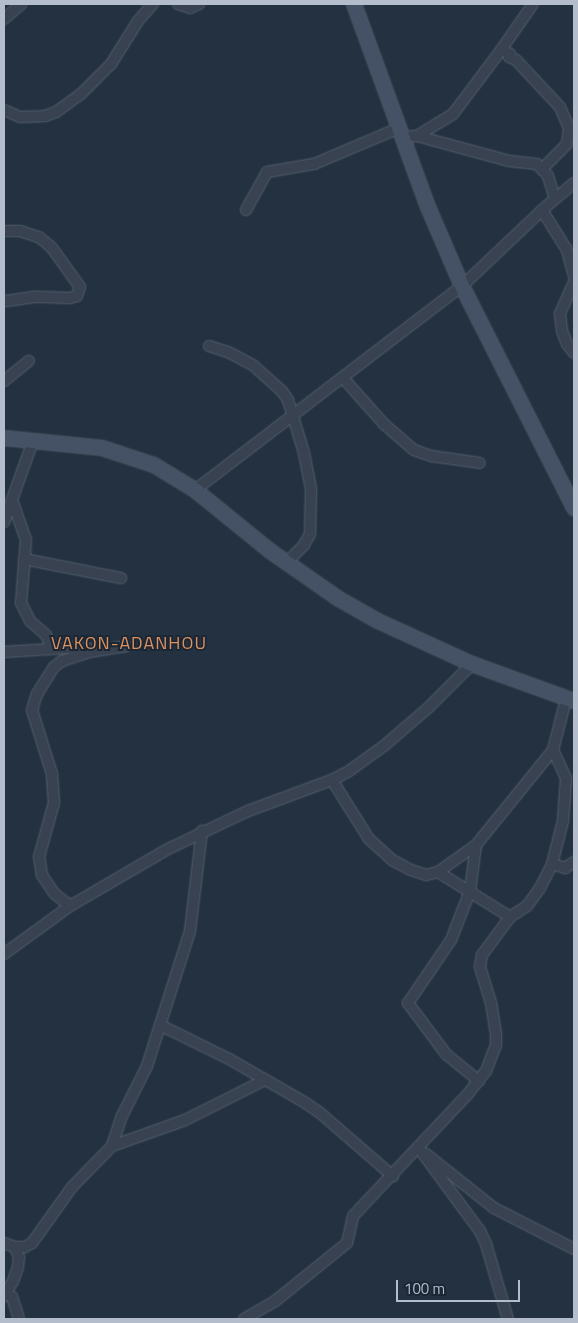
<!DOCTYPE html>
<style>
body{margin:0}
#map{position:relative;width:578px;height:1323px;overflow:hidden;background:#233141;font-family:"Titillium Web",sans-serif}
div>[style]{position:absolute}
.roads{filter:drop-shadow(0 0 1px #55606e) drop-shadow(0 0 1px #55606e)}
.minor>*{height:10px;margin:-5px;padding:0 5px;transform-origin:5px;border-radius:5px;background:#384250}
.secondary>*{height:14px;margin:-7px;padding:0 7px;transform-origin:7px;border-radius:7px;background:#455164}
span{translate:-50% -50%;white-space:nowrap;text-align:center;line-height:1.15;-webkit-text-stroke:4px #1c2736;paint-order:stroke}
.quarter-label{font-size:18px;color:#dc915e;letter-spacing:1px}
.frame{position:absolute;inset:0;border:5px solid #b4bdcb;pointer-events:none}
.scale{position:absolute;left:396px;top:1280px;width:124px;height:22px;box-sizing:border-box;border:2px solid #b4bdcb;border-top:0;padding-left:6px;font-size:15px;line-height:18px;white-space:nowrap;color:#b4bdcb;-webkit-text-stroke:4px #1c2736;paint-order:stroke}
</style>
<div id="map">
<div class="roads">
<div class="minor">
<i style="left:178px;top:4px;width:13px;rotate:18deg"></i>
<i style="left:190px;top:8px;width:10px;rotate:-24deg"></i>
<i style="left:4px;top:19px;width:23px;rotate:-41deg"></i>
<i style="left:501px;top:50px;width:10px;rotate:24deg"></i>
<i style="left:510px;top:54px;width:3px;rotate:108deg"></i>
<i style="left:509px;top:57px;width:8px;rotate:23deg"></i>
<i style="left:516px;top:60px;width:64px;rotate:46.9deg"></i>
<i style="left:560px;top:107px;width:23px;rotate:67deg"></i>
<i style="left:569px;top:128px;width:16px;rotate:97deg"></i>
<i style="left:567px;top:144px;width:35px;rotate:135deg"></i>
<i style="left:4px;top:110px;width:17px;rotate:24deg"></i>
<i style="left:20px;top:117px;width:25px;rotate:-2deg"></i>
<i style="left:45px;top:116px;width:12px;rotate:-20deg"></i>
<i style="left:56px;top:112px;width:31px;rotate:-36deg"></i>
<i style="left:81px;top:94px;width:42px;rotate:-45deg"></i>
<i style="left:111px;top:64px;width:51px;rotate:-57.9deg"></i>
<i style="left:138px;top:21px;width:23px;rotate:-49deg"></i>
<i style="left:417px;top:136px;width:95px;rotate:15.2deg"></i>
<i style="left:509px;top:161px;width:28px;rotate:6deg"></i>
<i style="left:537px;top:164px;width:16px;rotate:47deg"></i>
<i style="left:548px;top:176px;width:24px;rotate:73deg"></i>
<i style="left:402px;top:137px;width:15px;rotate:-4deg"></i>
<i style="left:417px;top:136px;width:42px;rotate:-31.4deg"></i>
<i style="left:453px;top:114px;width:80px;rotate:-53.1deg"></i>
<i style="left:501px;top:50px;width:56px;rotate:-55.2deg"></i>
<i style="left:246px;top:210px;width:43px;rotate:-61.1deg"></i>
<i style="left:267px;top:172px;width:48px;rotate:-9.7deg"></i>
<i style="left:314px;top:164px;width:92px;rotate:-23deg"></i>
<i style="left:542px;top:210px;width:47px;rotate:58deg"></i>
<i style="left:567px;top:250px;width:27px;rotate:75deg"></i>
<i style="left:4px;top:231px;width:16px"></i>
<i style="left:20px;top:231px;width:20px;rotate:18deg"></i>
<i style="left:39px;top:237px;width:17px;rotate:40deg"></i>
<i style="left:52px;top:248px;width:48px;rotate:54.3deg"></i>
<i style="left:80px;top:287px;width:9px;rotate:108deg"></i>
<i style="left:77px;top:296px;width:7px;rotate:164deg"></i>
<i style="left:70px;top:298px;width:36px;rotate:-178deg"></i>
<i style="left:34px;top:297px;width:30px;rotate:172deg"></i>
<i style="left:574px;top:282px;width:35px;rotate:114deg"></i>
<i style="left:560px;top:314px;width:17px;rotate:83deg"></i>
<i style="left:562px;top:331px;width:14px;rotate:69deg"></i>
<i style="left:567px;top:344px;width:11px;rotate:52deg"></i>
<i style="left:209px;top:346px;width:22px;rotate:18deg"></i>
<i style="left:230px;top:353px;width:27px;rotate:28deg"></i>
<i style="left:254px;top:366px;width:38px;rotate:42deg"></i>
<i style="left:282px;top:391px;width:11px;rotate:56deg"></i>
<i style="left:288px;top:400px;width:55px;rotate:73.2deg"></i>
<i style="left:304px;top:453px;width:38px;rotate:79deg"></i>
<i style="left:311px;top:490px;width:44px;rotate:91.3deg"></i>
<i style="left:310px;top:534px;width:13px;rotate:119deg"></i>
<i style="left:304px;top:545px;width:25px;rotate:135deg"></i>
<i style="left:343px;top:378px;width:62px;rotate:48.3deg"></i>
<i style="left:384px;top:424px;width:40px;rotate:41deg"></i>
<i style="left:414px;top:450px;width:18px;rotate:19deg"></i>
<i style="left:431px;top:456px;width:49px;rotate:8.1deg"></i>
<i style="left:4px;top:381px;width:32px;rotate:-39deg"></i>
<i style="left:195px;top:490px;width:336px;rotate:-37.4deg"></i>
<i style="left:462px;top:286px;width:110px;rotate:-43.5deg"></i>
<i style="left:542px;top:210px;width:42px;rotate:-40.2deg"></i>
<i style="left:12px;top:500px;width:42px;rotate:70.7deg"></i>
<i style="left:26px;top:540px;width:63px;rotate:94.5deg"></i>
<i style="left:21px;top:603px;width:20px;rotate:63deg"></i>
<i style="left:30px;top:621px;width:21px;rotate:41deg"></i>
<i style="left:46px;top:635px;width:14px;rotate:65deg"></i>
<i style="left:4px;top:522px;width:86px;rotate:-70.3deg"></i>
<i style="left:24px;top:559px;width:99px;rotate:11.1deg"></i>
<i style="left:4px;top:652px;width:79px;rotate:-3.6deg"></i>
<i style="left:83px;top:647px;width:9px;rotate:18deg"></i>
<i style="left:332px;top:780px;width:70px;rotate:57.9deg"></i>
<i style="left:369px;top:839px;width:31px;rotate:42deg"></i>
<i style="left:392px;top:860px;width:21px;rotate:28deg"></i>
<i style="left:411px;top:870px;width:16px;rotate:18deg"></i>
<i style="left:426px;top:875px;width:12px;rotate:-14deg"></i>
<i style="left:438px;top:872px;width:47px;rotate:-35.4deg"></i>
<i style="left:552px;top:864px;width:14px;rotate:17deg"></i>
<i style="left:565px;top:868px;width:11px;rotate:-34deg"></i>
<i style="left:438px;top:872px;width:85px;rotate:32deg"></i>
<i style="left:70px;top:906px;width:21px;rotate:-141deg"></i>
<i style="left:54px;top:893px;width:22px;rotate:-124deg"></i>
<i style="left:42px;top:875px;width:18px;rotate:-99deg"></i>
<i style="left:39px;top:857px;width:56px;rotate:-74.5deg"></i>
<i style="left:54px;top:803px;width:29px;rotate:-94deg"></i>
<i style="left:52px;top:774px;width:67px;rotate:-107.4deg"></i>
<i style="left:32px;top:710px;width:17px;rotate:-73deg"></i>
<i style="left:37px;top:694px;width:32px;rotate:-58deg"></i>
<i style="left:54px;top:667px;width:10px;rotate:-37deg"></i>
<i style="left:62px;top:661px;width:28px;rotate:-18deg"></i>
<i style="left:89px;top:652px;width:38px;rotate:-9deg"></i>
<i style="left:4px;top:954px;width:82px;rotate:-36deg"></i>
<i style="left:70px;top:906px;width:113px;rotate:-30.2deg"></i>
<i style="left:168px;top:849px;width:89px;rotate:-25.4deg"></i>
<i style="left:248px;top:811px;width:90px;rotate:-20.3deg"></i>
<i style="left:332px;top:780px;width:19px;rotate:-28deg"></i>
<i style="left:349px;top:771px;width:44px;rotate:-35.8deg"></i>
<i style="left:385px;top:745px;width:57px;rotate:-40.7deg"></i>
<i style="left:428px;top:708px;width:62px;rotate:-45deg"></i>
<i style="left:160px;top:1025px;width:79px;rotate:26.2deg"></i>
<i style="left:231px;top:1060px;width:84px;rotate:29.9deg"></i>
<i style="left:304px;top:1102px;width:18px;rotate:34deg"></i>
<i style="left:319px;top:1112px;width:98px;rotate:40.9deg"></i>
<i style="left:479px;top:1081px;width:43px;rotate:-140.7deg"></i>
<i style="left:446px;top:1054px;width:64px;rotate:-126.7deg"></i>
<i style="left:408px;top:1003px;width:76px;rotate:-55.7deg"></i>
<i style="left:451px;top:940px;width:53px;rotate:-68.8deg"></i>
<i style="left:470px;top:891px;width:46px;rotate:-82.6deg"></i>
<i style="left:476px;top:845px;width:122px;rotate:-51deg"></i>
<i style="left:112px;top:1146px;width:77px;rotate:-19.6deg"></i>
<i style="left:185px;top:1120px;width:89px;rotate:-26.6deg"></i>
<i style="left:418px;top:1147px;width:104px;rotate:53.6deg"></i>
<i style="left:480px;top:1231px;width:14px;rotate:65deg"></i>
<i style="left:486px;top:1244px;width:78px;rotate:73.7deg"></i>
<i style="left:426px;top:1154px;width:87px;rotate:38.5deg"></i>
<i style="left:494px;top:1208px;width:90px;rotate:27.1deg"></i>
<i style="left:4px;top:1243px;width:12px;rotate:20deg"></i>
<i style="left:15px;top:1247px;width:10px"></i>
<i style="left:25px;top:1247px;width:8px;rotate:-30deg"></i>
<i style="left:32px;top:1243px;width:69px;rotate:-54.5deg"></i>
<i style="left:72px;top:1187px;width:57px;rotate:-45.7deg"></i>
<i style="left:112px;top:1146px;width:32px;rotate:-72deg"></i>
<i style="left:122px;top:1116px;width:56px;rotate:-63.4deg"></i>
<i style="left:147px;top:1066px;width:142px;rotate:-72.3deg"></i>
<i style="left:190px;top:931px;width:101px;rotate:-83.2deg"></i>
<i style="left:5px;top:1294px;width:15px;rotate:-58deg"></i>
<i style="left:13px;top:1281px;width:15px;rotate:-70deg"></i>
<i style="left:18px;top:1267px;width:10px;rotate:-84deg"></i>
<i style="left:19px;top:1257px;width:11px;rotate:-112deg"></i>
<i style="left:4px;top:1296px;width:2px;rotate:-63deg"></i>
<i style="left:5px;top:1294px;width:8px;rotate:23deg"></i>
<i style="left:12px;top:1297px;width:23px;rotate:72deg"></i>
<i style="left:244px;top:1319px;width:34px;rotate:-30deg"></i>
<i style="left:274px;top:1302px;width:94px;rotate:-38.9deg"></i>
<i style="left:347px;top:1243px;width:28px;rotate:-77deg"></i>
<i style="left:353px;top:1216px;width:166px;rotate:-46.7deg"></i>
<i style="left:467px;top:1095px;width:31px;rotate:-52deg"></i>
<i style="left:486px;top:1071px;width:28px;rotate:-69deg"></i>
<i style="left:496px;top:1045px;width:11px;rotate:-90deg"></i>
<i style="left:496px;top:1034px;width:31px;rotate:-99deg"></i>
<i style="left:491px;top:1003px;width:38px;rotate:-107deg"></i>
<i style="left:480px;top:967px;width:12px;rotate:-81deg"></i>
<i style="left:482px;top:955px;width:47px;rotate:-53.6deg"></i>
<i style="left:510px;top:917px;width:20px;rotate:-33deg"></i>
<i style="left:527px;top:906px;width:22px;rotate:-54deg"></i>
<i style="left:540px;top:888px;width:27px;rotate:-63deg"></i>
<i style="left:552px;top:864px;width:44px;rotate:-75.7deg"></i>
<i style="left:563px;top:821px;width:43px;rotate:-86deg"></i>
<i style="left:566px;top:778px;width:31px;rotate:-115deg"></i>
<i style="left:553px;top:750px;width:53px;rotate:-75.7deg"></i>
</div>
<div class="secondary">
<i style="left:354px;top:4px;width:216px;rotate:70deg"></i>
<i style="left:428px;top:207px;width:86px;rotate:66.7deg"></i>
<i style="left:462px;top:286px;width:249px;rotate:63.2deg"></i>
<i style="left:4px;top:438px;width:99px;rotate:5.8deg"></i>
<i style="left:102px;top:448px;width:55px;rotate:18.1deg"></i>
<i style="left:154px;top:465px;width:48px;rotate:31.4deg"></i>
<i style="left:195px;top:490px;width:97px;rotate:39.1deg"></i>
<i style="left:270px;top:551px;width:84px;rotate:34.8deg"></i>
<i style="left:339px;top:599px;width:45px;rotate:29.4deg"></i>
<i style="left:378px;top:621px;width:103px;rotate:24.6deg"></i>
<i style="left:472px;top:664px;width:109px;rotate:19.9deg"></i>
</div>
</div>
<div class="quarter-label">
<span style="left:129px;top:643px">VAKON-ADANHOU</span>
</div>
<div class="frame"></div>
<div class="scale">100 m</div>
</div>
